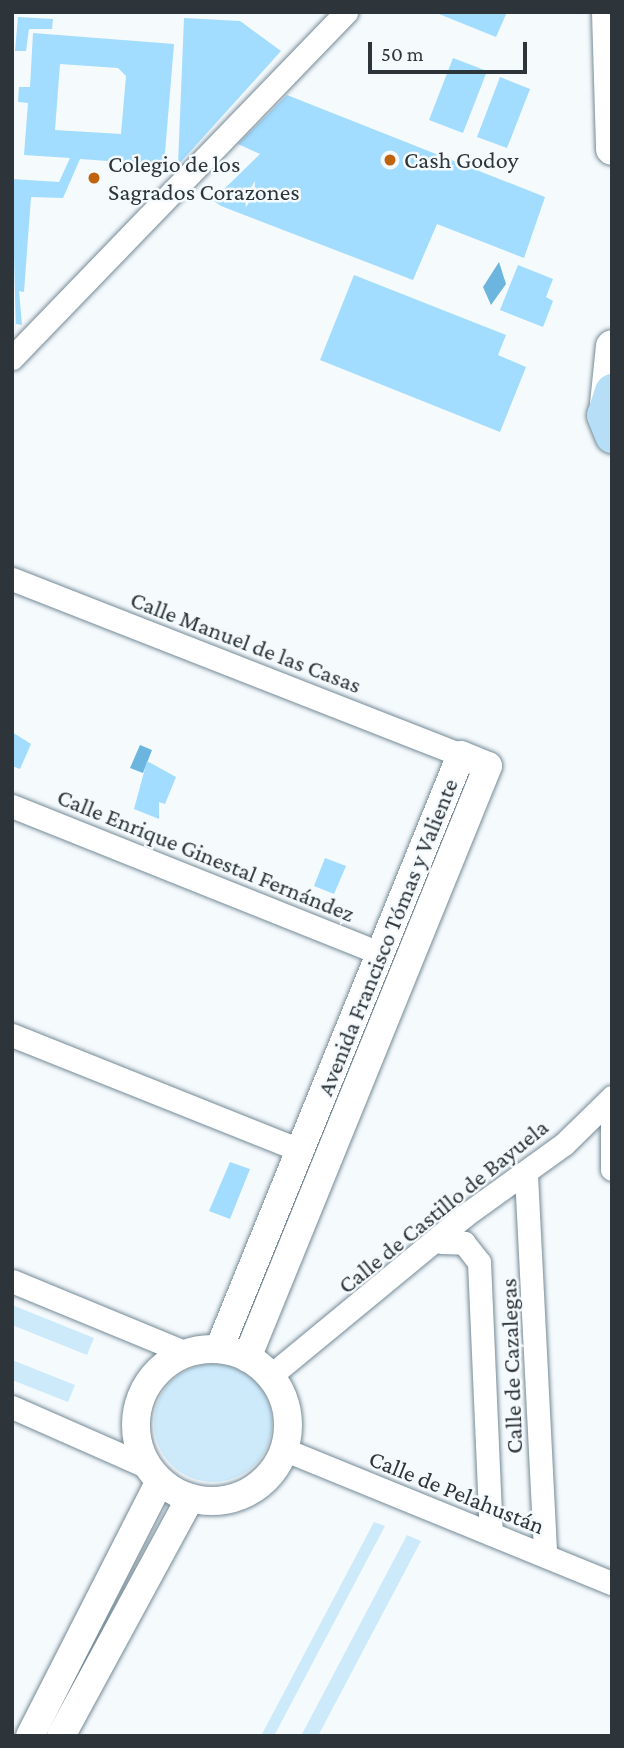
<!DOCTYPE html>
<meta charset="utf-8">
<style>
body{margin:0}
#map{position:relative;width:624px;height:1748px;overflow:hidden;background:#f5fafd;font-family:"Crimson Pro",serif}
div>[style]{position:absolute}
.green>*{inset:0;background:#cdeafb}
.round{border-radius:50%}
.water>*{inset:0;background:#6bb5de}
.building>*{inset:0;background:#a2dcff}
.roads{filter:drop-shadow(0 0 2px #758a96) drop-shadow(0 0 2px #758a96)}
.minor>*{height:23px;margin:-11.5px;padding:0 11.5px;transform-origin:11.5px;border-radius:11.5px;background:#fff}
.tertiary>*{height:28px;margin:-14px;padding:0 14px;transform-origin:14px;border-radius:14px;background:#fff}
.tertiary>.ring{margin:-14px;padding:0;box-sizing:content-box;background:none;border:28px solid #fff;border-radius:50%}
.secondary>*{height:32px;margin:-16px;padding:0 16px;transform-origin:16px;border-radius:16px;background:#fff}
.primary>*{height:35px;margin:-17.5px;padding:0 17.5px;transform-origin:17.5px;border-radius:17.5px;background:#b6dff7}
.dots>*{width:19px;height:19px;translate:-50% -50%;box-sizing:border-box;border:4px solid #f5fafd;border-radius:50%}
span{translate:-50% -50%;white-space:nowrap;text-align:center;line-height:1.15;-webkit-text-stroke:5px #f5fafd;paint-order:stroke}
.poi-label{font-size:24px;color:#2d353b}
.left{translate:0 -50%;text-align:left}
.street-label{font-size:24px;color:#2d353b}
.frame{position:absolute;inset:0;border:14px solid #2d353b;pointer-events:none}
.scale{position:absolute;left:368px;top:42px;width:159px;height:32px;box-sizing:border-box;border:4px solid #2d353b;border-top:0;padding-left:9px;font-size:21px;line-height:24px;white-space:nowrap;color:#2d353b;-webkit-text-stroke:5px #f5fafd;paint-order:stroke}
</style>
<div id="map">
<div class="green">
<i style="clip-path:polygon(12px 1305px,94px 1338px,87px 1355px,12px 1325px)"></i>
<i style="clip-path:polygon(12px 1360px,75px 1385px,68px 1402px,12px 1380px)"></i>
<i class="round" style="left:154px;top:1364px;width:118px;height:118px"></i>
<i style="clip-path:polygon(374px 1522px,385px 1526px,274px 1736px,261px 1736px)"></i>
<i style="clip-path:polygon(407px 1535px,421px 1541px,318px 1736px,301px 1736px)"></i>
</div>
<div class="water">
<i style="clip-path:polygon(499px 262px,506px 284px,491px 305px,483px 287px)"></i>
<i style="clip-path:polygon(140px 745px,152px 750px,143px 773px,130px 768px)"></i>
</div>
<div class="building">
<i style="clip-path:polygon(434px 12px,507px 12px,496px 37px)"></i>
<i style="clip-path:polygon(18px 17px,53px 19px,52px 29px,29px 29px,26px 51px,15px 51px)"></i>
<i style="clip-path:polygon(184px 18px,240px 21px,281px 51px,178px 165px)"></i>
<i style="clip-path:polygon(evenodd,33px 33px,174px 44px,164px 165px,80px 159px,63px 198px,31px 197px,24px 292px,19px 291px,22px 325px,16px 324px,16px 334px,12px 179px,59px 182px,70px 158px,24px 155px,28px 103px,18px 102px,19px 87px,30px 87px,33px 33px,60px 64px,118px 68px,126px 76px,121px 134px,55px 130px,60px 64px)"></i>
<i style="clip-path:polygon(453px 58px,487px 71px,463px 133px,429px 120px)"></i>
<i style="clip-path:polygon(500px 77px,530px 89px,507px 148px,477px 137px)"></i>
<i style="clip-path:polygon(287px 95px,545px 197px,524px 258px,437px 224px,413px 280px,221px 206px,214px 201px,219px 194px,260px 154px,238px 144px)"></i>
<i style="clip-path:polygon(518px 265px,553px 279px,546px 297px,553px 301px,543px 327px,500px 310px)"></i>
<i style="clip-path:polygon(354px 275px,506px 335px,498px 355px,526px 367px,500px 432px,320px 360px)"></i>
<i style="clip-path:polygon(12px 732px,31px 744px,20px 769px,12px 766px)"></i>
<i style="clip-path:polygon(147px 761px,176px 777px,165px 804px,159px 802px,159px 819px,134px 809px)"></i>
<i style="clip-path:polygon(325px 858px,346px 866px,334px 894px,314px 886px)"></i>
<i style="clip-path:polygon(230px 1162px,250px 1169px,230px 1219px,209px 1211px)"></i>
</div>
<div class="roads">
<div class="minor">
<i style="left:12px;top:358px;width:481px;rotate:-46deg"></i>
<i style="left:12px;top:579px;width:482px;rotate:21.4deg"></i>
<i style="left:12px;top:806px;width:396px;rotate:21.8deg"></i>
<i style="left:12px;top:1035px;width:310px;rotate:21.8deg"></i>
<i style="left:612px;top:1122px;width:47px;rotate:90deg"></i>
<i style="left:526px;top:1175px;width:381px;rotate:87.1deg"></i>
<i style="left:441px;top:1242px;width:23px;rotate:2deg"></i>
<i style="left:464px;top:1243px;width:24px;rotate:52deg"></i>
<i style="left:479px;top:1262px;width:272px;rotate:87.5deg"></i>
<i style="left:12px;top:1281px;width:189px;rotate:22.4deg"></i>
<i style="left:270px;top:1376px;width:251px;rotate:-39.5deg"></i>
<i style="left:464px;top:1216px;width:123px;rotate:-35.8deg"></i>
<i style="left:564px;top:1144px;width:67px;rotate:-44.4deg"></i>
<i style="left:12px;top:1407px;width:149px;rotate:23.8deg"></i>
<i style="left:283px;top:1449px;width:355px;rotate:22.2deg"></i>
</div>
<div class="tertiary">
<i style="left:219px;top:1349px;width:641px;rotate:-67.83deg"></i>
<i style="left:461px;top:755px;width:29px;rotate:22deg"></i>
<i style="left:488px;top:766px;width:639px;rotate:112.15deg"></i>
<i class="ring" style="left:136px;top:1349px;width:124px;height:124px"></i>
<i style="left:30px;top:1736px;width:286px;rotate:-63deg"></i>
<i style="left:61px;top:1736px;width:271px;rotate:-61.5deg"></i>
</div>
<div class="secondary">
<i style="left:608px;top:12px;width:137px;rotate:88.3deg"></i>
<i style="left:606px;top:404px;width:58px;rotate:-84.1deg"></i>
</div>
<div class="primary">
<i style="left:612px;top:391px;width:25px;rotate:108deg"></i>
<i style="left:604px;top:415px;width:22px;rotate:68deg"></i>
</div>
</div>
<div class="dots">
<i style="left:390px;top:160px;background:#bf630f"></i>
<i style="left:94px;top:178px;background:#bf630f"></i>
</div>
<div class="poi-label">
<span class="left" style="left:404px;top:160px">Cash Godoy</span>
<span class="left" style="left:108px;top:178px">Colegio de los<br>Sagrados Corazones</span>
</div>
<div class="street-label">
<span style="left:246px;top:642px;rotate:21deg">Calle Manuel de las Casas</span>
<span style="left:206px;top:855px;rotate:22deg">Calle Enrique Ginestal Fernández</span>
<span style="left:387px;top:937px;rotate:-68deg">Avenida Francisco Tómas y Valiente</span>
<span style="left:443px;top:1206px;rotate:-39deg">Calle de Castillo de Bayuela</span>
<span style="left:511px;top:1366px;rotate:-92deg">Calle de Cazalegas</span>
<span style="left:457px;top:1492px;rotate:22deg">Calle de Pelahustán</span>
</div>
<div class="frame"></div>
<div class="scale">50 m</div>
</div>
